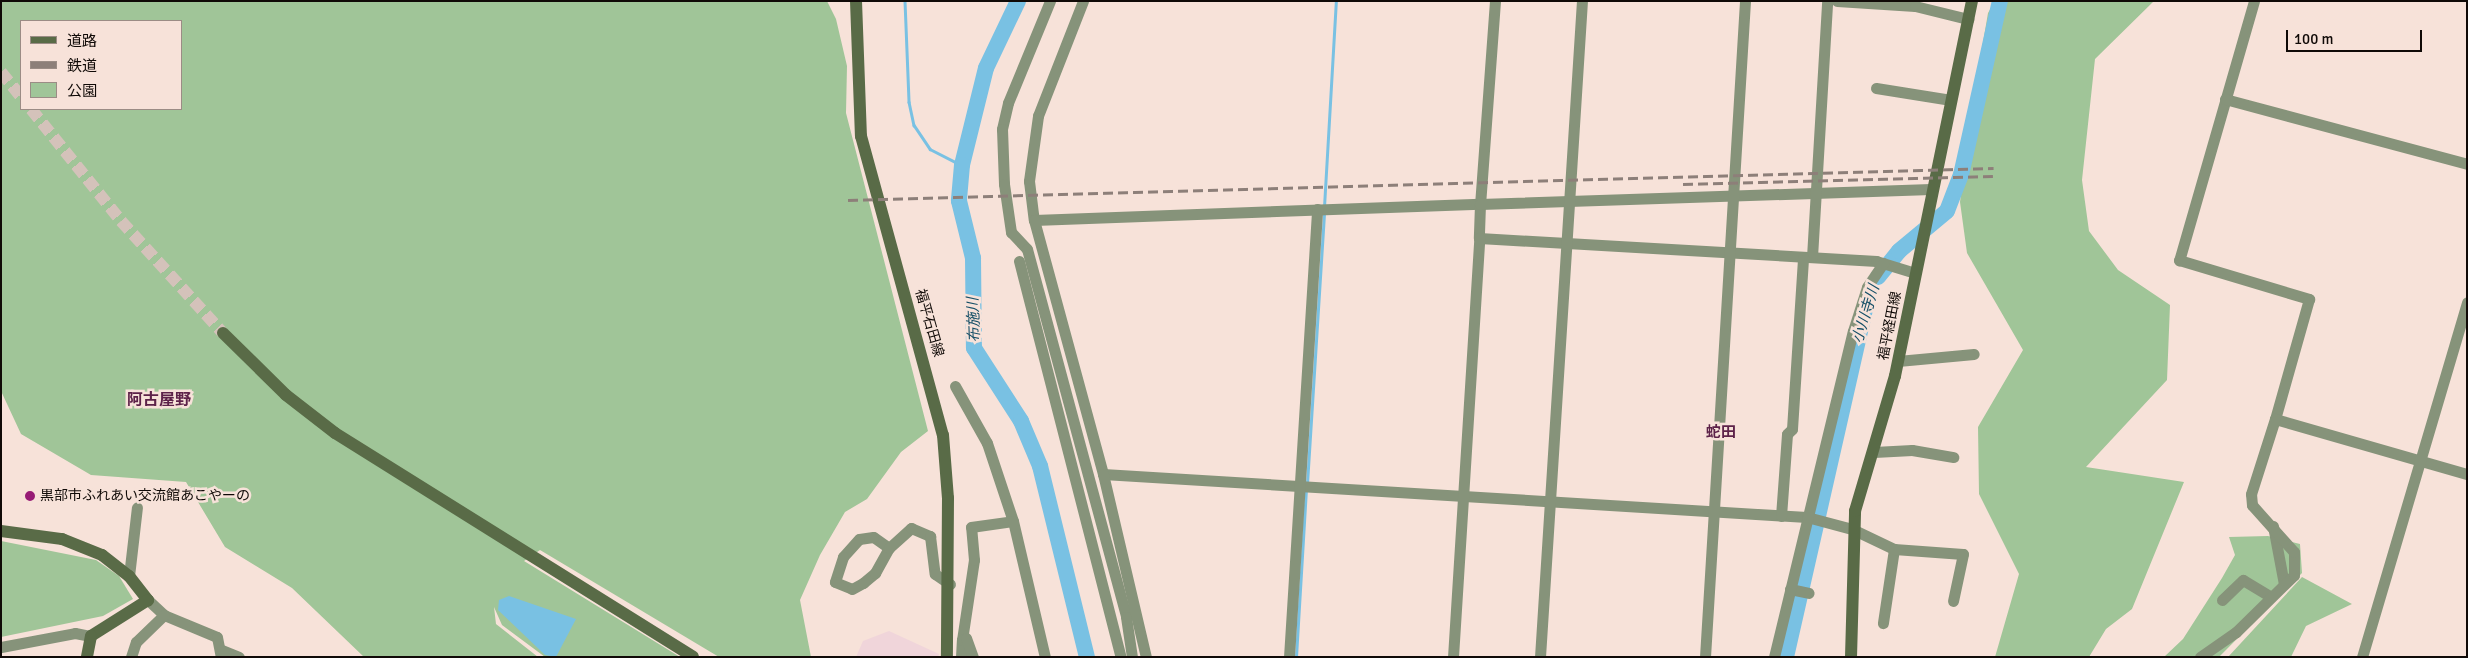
<!DOCTYPE html>
<meta charset="utf-8">
<style>
body{margin:0}
#map{position:relative;width:2468px;height:658px;overflow:hidden;background:#f7e2d9;font-family:Signika,"Noto Sans JP",sans-serif}
div>[style]{position:absolute}
.industrial>*{inset:0;background:#f0d5da}
.green>*{inset:0;background:#a0c598}
.water>*{inset:0;background:#79c1e3}
.stream>*{height:2.5px;margin:-1.25px;padding:0 1.25px;transform-origin:1.25px;border-radius:1.25px;background:#79c1e3}
.river>*{height:16px;margin:-8px;padding:0 8px;transform-origin:8px;border-radius:8px;background:#79c1e3}
.secondary-tunnel>*{height:12px;margin-top:-6px;transform-origin:0;background:repeating-linear-gradient(90deg,#d4c2ba 0 12px,transparent 0 18px)}
.street>*{height:11px;margin:-5.5px;padding:0 5.5px;transform-origin:5.5px;border-radius:5.5px;background:#86937a}
.secondary>*{height:12px;margin:-6px;padding:0 6px;transform-origin:6px;border-radius:6px;background:#596b47}
.rail>*{height:2.5px;margin-top:-1.25px;transform-origin:0;background:repeating-linear-gradient(90deg,#8d7f79 0 10px,transparent 0 15px)}
.dots>*{width:14px;height:14px;translate:-50% -50%;box-sizing:border-box;border:2px solid #f7e2d9;border-radius:50%}
span{translate:-50% -50%;white-space:nowrap;text-align:center;line-height:1.15;-webkit-text-stroke:5px #f7e2d9;paint-order:stroke}
.street-label{font-size:14px;color:#100a07}
.poi-label{font-size:14px;color:#100a07}
.left{translate:0 -50%;text-align:left}
.water-label{font-size:15px;color:#154f67;font-style:italic}
.neighbourhood-label{font-size:15px;color:#5d2249;font-weight:700}
.quarter-label{font-size:16px;color:#5d2249;font-weight:700}
.frame{position:absolute;inset:0;border:2px solid #100a07;pointer-events:none}
.legend{position:absolute;left:20px;top:20px;width:162px;height:90px;box-sizing:border-box;background:#f7e2d9;border:1px solid #9b8c85;margin:0;padding:6px 9px;list-style:none;font-size:15px;color:#100a07}
.legend li{display:flex;align-items:center;gap:10px;height:25px}
.legend b{width:25px;border:1px solid #9b8c85}
.scale{position:absolute;left:2286px;top:30px;width:136px;height:22px;box-sizing:border-box;border:2px solid #100a07;border-top:0;padding-left:6px;font-size:15px;line-height:18px;white-space:nowrap;color:#100a07;-webkit-text-stroke:4px #f7e2d9;paint-order:stroke}
</style>
<div id="map">
<div class="industrial">
<i style="clip-path:polygon(889px 631px,939px 654px,938px 657px,856px 657px,863px 641px)"></i>
</div>
<div class="green">
<i style="clip-path:polygon(evenodd,1px 1px,827px 1px,836px 19px,847px 66px,846px 113px,928px 431px,901px 452px,867px 499px,845px 512px,820px 555px,800px 600px,811px 657px,719px 657px,540px 550px,524px 561px,680px 657px,545px 657px,502px 625px,494px 607px,496px 624px,538px 657px,364px 657px,292px 588px,225px 547px,186px 482px,91px 475px,21px 434px,1px 391px,1px 1px,21px 21px,181px 21px,181px 109px,21px 109px,21px 21px)"></i>
<i style="clip-path:polygon(1995px 1px,2154px 1px,2095px 59px,2082px 180px,2089px 231px,2118px 270px,2170px 305px,2167px 380px,2086px 467px,2184px 482px,2132px 609px,2106px 629px,2089px 657px,1995px 657px,2019px 574px,1979px 494px,1978px 427px,2023px 350px,1967px 253px,1960px 202px,1973px 101px,1988px 13px)"></i>
<i style="clip-path:polygon(2268px 536px,2300px 544px,2302px 573px,2219px 657px,2164px 657px,2183px 639px,2222px 578px,2235px 555px,2229px 537px)"></i>
<i style="clip-path:polygon(1px 541px,96px 560px,119px 576px,133px 599px,103px 616px,1px 637px)"></i>
<i style="clip-path:polygon(2302px 577px,2352px 604px,2306px 626px,2291px 657px,2228px 657px)"></i>
</div>
<div class="water">
<i style="clip-path:polygon(509px 596px,576px 619px,556px 657px,545px 655px,498px 610px,499px 600px)"></i>
</div>
<div class="stream">
<i style="left:905px;top:1px;width:101px;rotate:87.7deg"></i>
<i style="left:909px;top:102px;width:24px;rotate:78deg"></i>
<i style="left:914px;top:125px;width:29px;rotate:56deg"></i>
<i style="left:930px;top:149px;width:36px;rotate:27deg"></i>
<i style="left:1324px;top:207px;width:206px;rotate:-86.7deg"></i>
<i style="left:1307px;top:484px;width:273px;rotate:-86.4deg"></i>
<i style="left:1296px;top:657px;width:168px;rotate:-86.6deg"></i>
</div>
<div class="river">
<i style="left:1018px;top:1px;width:74px;rotate:115.5deg"></i>
<i style="left:986px;top:68px;width:100px;rotate:103.9deg"></i>
<i style="left:962px;top:165px;width:36px;rotate:95deg"></i>
<i style="left:959px;top:201px;width:59px;rotate:76.2deg"></i>
<i style="left:973px;top:258px;width:90px;rotate:89.4deg"></i>
<i style="left:974px;top:348px;width:87px;rotate:57.2deg"></i>
<i style="left:1021px;top:421px;width:49px;rotate:67.1deg"></i>
<i style="left:1040px;top:466px;width:197px;rotate:76.2deg"></i>
<i style="left:1878px;top:277px;width:33px;rotate:-51deg"></i>
<i style="left:1899px;top:251px;width:62px;rotate:-39.8deg"></i>
<i style="left:1947px;top:211px;width:39px;rotate:-69deg"></i>
<i style="left:1961px;top:175px;width:178px;rotate:-77.4deg"></i>
<i style="left:1786px;top:657px;width:357px;rotate:-77.2deg"></i>
</div>
<div class="secondary-tunnel">
<i style="left:1px;top:72px;width:32px;rotate:51deg"></i>
<i style="left:31px;top:109px;width:144px;rotate:51.2deg"></i>
<i style="left:121px;top:221px;width:151px;rotate:47.7deg"></i>
</div>
<div class="street">
<i style="left:1050px;top:1px;width:110px;rotate:112.4deg"></i>
<i style="left:1008px;top:103px;width:27px;rotate:103deg"></i>
<i style="left:1002px;top:129px;width:55px;rotate:87.9deg"></i>
<i style="left:1004px;top:184px;width:49px;rotate:81.7deg"></i>
<i style="left:1011px;top:232px;width:23px;rotate:47deg"></i>
<i style="left:1027px;top:249px;width:381px;rotate:74.9deg"></i>
<i style="left:1126px;top:617px;width:40px;rotate:81.5deg"></i>
<i style="left:1083px;top:1px;width:123px;rotate:111.4deg"></i>
<i style="left:1038px;top:116px;width:66px;rotate:97.9deg"></i>
<i style="left:1029px;top:181px;width:39px;rotate:83deg"></i>
<i style="left:1034px;top:220px;width:446px;rotate:-2.1deg"></i>
<i style="left:1480px;top:204px;width:34px;rotate:92deg"></i>
<i style="left:1479px;top:238px;width:398px;rotate:3.3deg"></i>
<i style="left:1876px;top:261px;width:41px;rotate:17.1deg"></i>
<i style="left:1495px;top:1px;width:204px;rotate:94.2deg"></i>
<i style="left:1480px;top:204px;width:451px;rotate:-1.9deg"></i>
<i style="left:1837px;top:1px;width:78px;rotate:3.7deg"></i>
<i style="left:1915px;top:6px;width:55px;rotate:13.8deg"></i>
<i style="left:2254px;top:1px;width:270px;rotate:106.1deg"></i>
<i style="left:2179px;top:260px;width:136px;rotate:16.7deg"></i>
<i style="left:2309px;top:299px;width:125px;rotate:105.8deg"></i>
<i style="left:2275px;top:419px;width:200px;rotate:16deg"></i>
<i style="left:1876px;top:88px;width:76px;rotate:9.1deg"></i>
<i style="left:2225px;top:99px;width:251px;rotate:15deg"></i>
<i style="left:1034px;top:220px;width:263px;rotate:74.8deg"></i>
<i style="left:1103px;top:474px;width:705px;rotate:3.5deg"></i>
<i style="left:1807px;top:517px;width:47px;rotate:14.9deg"></i>
<i style="left:1852px;top:529px;width:47px;rotate:25.5deg"></i>
<i style="left:1894px;top:549px;width:75px;rotate:98.5deg"></i>
<i style="left:1812px;top:257px;width:256px;rotate:-86.6deg"></i>
<i style="left:1019px;top:261px;width:409px;rotate:75.6deg"></i>
<i style="left:1898px;top:361px;width:76px;rotate:-5.3deg"></i>
<i style="left:955px;top:386px;width:65px;rotate:60.7deg"></i>
<i style="left:987px;top:443px;width:82px;rotate:71.6deg"></i>
<i style="left:1874px;top:452px;width:38px;rotate:-3deg"></i>
<i style="left:1912px;top:450px;width:42px;rotate:9.7deg"></i>
<i style="left:1103px;top:474px;width:188px;rotate:76.8deg"></i>
<i style="left:1781px;top:516px;width:82px;rotate:-85.8deg"></i>
<i style="left:1787px;top:434px;width:7px;rotate:-45deg"></i>
<i style="left:1792px;top:429px;width:172px;rotate:-86.3deg"></i>
<i style="left:2273px;top:526px;width:59px;rotate:79.3deg"></i>
<i style="left:889px;top:548px;width:19px;rotate:-145deg"></i>
<i style="left:873px;top:537px;width:14px;rotate:172deg"></i>
<i style="left:859px;top:539px;width:24px;rotate:132deg"></i>
<i style="left:843px;top:557px;width:26px;rotate:108deg"></i>
<i style="left:835px;top:582px;width:18px;rotate:22deg"></i>
<i style="left:852px;top:589px;width:13px;rotate:-29deg"></i>
<i style="left:863px;top:583px;width:16px;rotate:-40deg"></i>
<i style="left:875px;top:573px;width:29px;rotate:-61deg"></i>
<i style="left:889px;top:548px;width:30px;rotate:-42deg"></i>
<i style="left:911px;top:528px;width:21px;rotate:23deg"></i>
<i style="left:930px;top:536px;width:38px;rotate:83deg"></i>
<i style="left:935px;top:574px;width:18px;rotate:34deg"></i>
<i style="left:1894px;top:549px;width:69px;rotate:4.1deg"></i>
<i style="left:1963px;top:554px;width:48px;rotate:102deg"></i>
<i style="left:129px;top:576px;width:69px;rotate:-83.4deg"></i>
<i style="left:1790px;top:589px;width:19px;rotate:12deg"></i>
<i style="left:148px;top:600px;width:22px;rotate:43deg"></i>
<i style="left:164px;top:615px;width:57px;rotate:22.5deg"></i>
<i style="left:217px;top:637px;width:20px;rotate:79deg"></i>
<i style="left:2222px;top:600px;width:29px;rotate:-44deg"></i>
<i style="left:2243px;top:580px;width:31px;rotate:31deg"></i>
<i style="left:962px;top:640px;width:81px;rotate:-81.5deg"></i>
<i style="left:974px;top:560px;width:33px;rotate:-95deg"></i>
<i style="left:971px;top:527px;width:42px;rotate:-8.1deg"></i>
<i style="left:1013px;top:521px;width:140px;rotate:76.8deg"></i>
<i style="left:1px;top:647px;width:75px;rotate:-10.7deg"></i>
<i style="left:75px;top:633px;width:16px;rotate:11deg"></i>
<i style="left:222px;top:650px;width:18px;rotate:22deg"></i>
<i style="left:131px;top:657px;width:16px;rotate:-72deg"></i>
<i style="left:136px;top:642px;width:39px;rotate:-44deg"></i>
<i style="left:961px;top:657px;width:17px;rotate:-87deg"></i>
<i style="left:962px;top:640px;width:4px;rotate:-27deg"></i>
<i style="left:966px;top:638px;width:20px;rotate:70deg"></i>
<i style="left:1289px;top:657px;width:449px;rotate:-86.4deg"></i>
<i style="left:1453px;top:657px;width:420px;rotate:-86.4deg"></i>
<i style="left:1540px;top:657px;width:657px;rotate:-86.34deg"></i>
<i style="left:1705px;top:657px;width:657px;rotate:-86.51deg"></i>
<i style="left:1774px;top:657px;width:335px;rotate:-76.4deg"></i>
<i style="left:1853px;top:331px;width:46px;rotate:-72.3deg"></i>
<i style="left:1867px;top:287px;width:29px;rotate:-56deg"></i>
<i style="left:2200px;top:657px;width:44px;rotate:-34.8deg"></i>
<i style="left:2236px;top:632px;width:81px;rotate:-44.5deg"></i>
<i style="left:2294px;top:575px;width:23px;rotate:-90deg"></i>
<i style="left:2294px;top:552px;width:63px;rotate:-131.8deg"></i>
<i style="left:2252px;top:505px;width:11px;rotate:-95deg"></i>
<i style="left:2251px;top:494px;width:79px;rotate:-72.3deg"></i>
<i style="left:2362px;top:657px;width:370px;rotate:-73.5deg"></i>
</div>
<div class="secondary">
<i style="left:856px;top:1px;width:135px;rotate:87.9deg"></i>
<i style="left:861px;top:136px;width:310px;rotate:74.7deg"></i>
<i style="left:943px;top:435px;width:63px;rotate:85.5deg"></i>
<i style="left:948px;top:498px;width:159px;rotate:90.4deg"></i>
<i style="left:223px;top:333px;width:88px;rotate:44.5deg"></i>
<i style="left:286px;top:395px;width:62px;rotate:37.8deg"></i>
<i style="left:335px;top:433px;width:422px;rotate:32deg"></i>
<i style="left:1px;top:531px;width:62px;rotate:7.5deg"></i>
<i style="left:62px;top:539px;width:43px;rotate:21.8deg"></i>
<i style="left:102px;top:555px;width:34px;rotate:38deg"></i>
<i style="left:129px;top:576px;width:31px;rotate:52deg"></i>
<i style="left:148px;top:600px;width:67px;rotate:147.7deg"></i>
<i style="left:91px;top:636px;width:21px;rotate:101deg"></i>
<i style="left:1851px;top:657px;width:146px;rotate:-88.4deg"></i>
<i style="left:1855px;top:511px;width:141px;rotate:-73.5deg"></i>
<i style="left:1895px;top:376px;width:383px;rotate:-78.4deg"></i>
</div>
<div class="rail">
<i style="left:1683px;top:184px;width:310px;rotate:-1.5deg"></i>
<i style="left:848px;top:200px;width:1146px;rotate:-1.6deg"></i>
</div>
<div class="dots">
<i style="left:30px;top:496px;background:#971b75"></i>
</div>
<div class="street-label">
<span style="left:929px;top:323px;rotate:74deg">福平石田線</span>
<span style="left:1890px;top:326px;rotate:-79deg">福平経田線</span>
</div>
<div class="poi-label">
<span class="left" style="left:40px;top:496px">黒部市ふれあい交流館あこやーの</span>
</div>
<div class="water-label">
<span style="left:1866px;top:314px;rotate:-73deg">小川寺川</span>
<span style="left:974px;top:320px;rotate:-92deg">布施川</span>
</div>
<div class="neighbourhood-label">
<span style="left:1721px;top:433px">蛇田</span>
</div>
<div class="quarter-label">
<span style="left:159px;top:400px">阿古屋野</span>
</div>
<div class="frame"></div>
<ul class="legend">
<li><b style="height:6px;background:#596b47"></b>道路</li>
<li><b style="height:6px;background:#8d7f79"></b>鉄道</li>
<li><b style="height:14px;background:#a0c598"></b>公園</li>
</ul>
<div class="scale">100 m</div>
</div>
